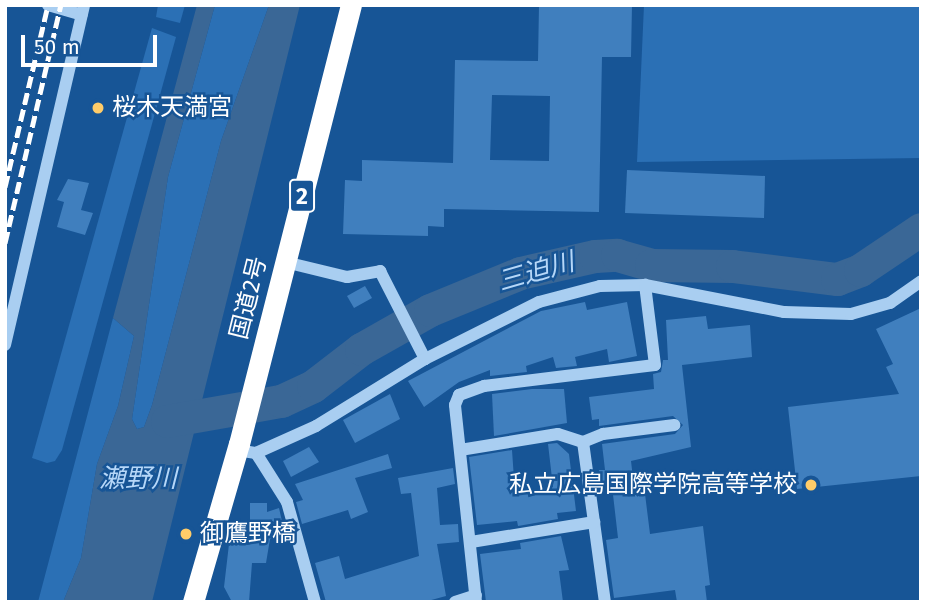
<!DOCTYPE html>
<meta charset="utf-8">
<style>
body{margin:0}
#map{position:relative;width:926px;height:607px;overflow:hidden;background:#175596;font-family:"Fira Sans","Noto Sans JP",sans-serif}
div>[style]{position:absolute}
.green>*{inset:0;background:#2b70b5}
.water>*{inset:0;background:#3a6796}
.river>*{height:33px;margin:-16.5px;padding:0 16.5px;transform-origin:16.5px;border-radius:16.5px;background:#3a6796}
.building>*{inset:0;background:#407fbe}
.minor>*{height:12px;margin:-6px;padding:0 6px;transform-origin:6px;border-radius:6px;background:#a9cef1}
.highway>*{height:21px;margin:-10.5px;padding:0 10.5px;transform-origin:10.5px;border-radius:10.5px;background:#fff}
.rail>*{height:5px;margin-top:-2.5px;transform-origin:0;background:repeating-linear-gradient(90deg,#fff 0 12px,transparent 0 17px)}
.dots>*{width:19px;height:19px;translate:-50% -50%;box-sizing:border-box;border:4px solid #175596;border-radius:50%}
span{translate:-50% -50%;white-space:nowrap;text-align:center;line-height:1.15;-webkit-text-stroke:5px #175596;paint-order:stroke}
.shield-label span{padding:2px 5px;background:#175596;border:2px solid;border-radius:5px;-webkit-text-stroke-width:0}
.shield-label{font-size:23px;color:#fff;font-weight:700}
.poi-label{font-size:24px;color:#fff}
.left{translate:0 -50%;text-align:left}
.right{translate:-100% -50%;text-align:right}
.street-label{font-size:24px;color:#fff}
.water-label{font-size:26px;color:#b6d7f8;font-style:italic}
.frame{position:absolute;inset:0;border:7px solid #fff;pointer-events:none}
.scale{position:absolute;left:21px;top:35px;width:136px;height:32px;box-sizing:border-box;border:4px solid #fff;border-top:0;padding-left:9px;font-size:21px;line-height:24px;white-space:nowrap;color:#fff;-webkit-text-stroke:5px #175596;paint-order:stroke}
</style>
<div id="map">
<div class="green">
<i style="clip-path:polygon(158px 5px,185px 5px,180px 23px,156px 17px)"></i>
<i style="clip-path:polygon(215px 5px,269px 5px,221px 141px,152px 405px,144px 427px,137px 429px,132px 419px,168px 177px)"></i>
<i style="clip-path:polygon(644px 5px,921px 5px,921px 158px,637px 162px)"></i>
<i style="clip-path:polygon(152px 28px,176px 37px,62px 450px,55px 461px,47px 463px,32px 458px)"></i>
<i style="clip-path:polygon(113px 318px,134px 336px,118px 406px,97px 464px,81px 558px,63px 602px,38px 602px)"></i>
</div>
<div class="water">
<i style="clip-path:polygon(197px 5px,215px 5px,168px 177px,132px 419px,137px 429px,144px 427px,152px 405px,221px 141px,269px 5px,300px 5px,152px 602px,63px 602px,81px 558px,97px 464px,118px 406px,134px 336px,113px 318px)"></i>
</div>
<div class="river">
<i style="left:167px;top:421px;width:116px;rotate:-10deg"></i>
<i style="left:281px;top:401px;width:35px;rotate:-25deg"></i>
<i style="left:313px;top:386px;width:61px;rotate:-37.6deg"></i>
<i style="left:361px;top:349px;width:79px;rotate:-29.5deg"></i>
<i style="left:430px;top:310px;width:97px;rotate:-22.3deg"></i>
<i style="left:520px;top:273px;width:77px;rotate:-12.8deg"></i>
<i style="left:595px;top:256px;width:22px;rotate:-3deg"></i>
<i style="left:617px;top:255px;width:35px;rotate:16deg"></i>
<i style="left:651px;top:265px;width:81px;rotate:0.7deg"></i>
<i style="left:732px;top:266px;width:106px;rotate:7.1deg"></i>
<i style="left:837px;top:279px;width:25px;rotate:-21deg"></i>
<i style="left:860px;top:270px;width:73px;rotate:-33.9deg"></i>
</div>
<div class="building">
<i style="clip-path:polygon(evenodd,539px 5px,632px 5px,631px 57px,602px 57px,599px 212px,444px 209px,444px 227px,428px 226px,428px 236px,343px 234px,345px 180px,362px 181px,362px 160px,453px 163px,455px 60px,538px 61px,539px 5px,492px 95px,550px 96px,549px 161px,490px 160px,492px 95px)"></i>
<i style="clip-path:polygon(627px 170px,765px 176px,764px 218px,625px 213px)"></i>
<i style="clip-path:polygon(68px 179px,89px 183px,81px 210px,93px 213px,85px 235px,57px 227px,64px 202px,57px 200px)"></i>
<i style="clip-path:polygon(365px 286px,372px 298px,354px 308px,347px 296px)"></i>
<i style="clip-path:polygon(585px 302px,587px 310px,627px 302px,637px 356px,609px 362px,607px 349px,575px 357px,577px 366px,556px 368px,553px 357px,526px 366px,527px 372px,490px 376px,490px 370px,459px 382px,424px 407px,408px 381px,541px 311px)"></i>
<i style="clip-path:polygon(921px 308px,921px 476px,797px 489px,788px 407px,899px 394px,886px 367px,893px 364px,876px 329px)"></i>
<i style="clip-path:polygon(706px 316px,708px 329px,750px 325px,752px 357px,682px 365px,691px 447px,631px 461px,635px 495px,645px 494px,650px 534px,703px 526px,710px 585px,705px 586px,707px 602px,677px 602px,675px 590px,614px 598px,606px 540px,618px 538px,612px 486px,602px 488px,599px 470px,605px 470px,602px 444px,675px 434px,683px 425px,673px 416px,599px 426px,599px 419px,592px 420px,589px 397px,654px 389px,653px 374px,661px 372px,663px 360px,668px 360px,666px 320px)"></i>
<i style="clip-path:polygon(532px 389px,564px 389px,567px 423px,494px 436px,492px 394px)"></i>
<i style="clip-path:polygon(390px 394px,400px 419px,355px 443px,343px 420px)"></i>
<i style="clip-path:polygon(557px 443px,569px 454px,576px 511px,557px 513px,558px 519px,518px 526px,517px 521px,477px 525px,469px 457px,512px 450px,515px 493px,553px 487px,548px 444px)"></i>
<i style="clip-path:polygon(309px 447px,319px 462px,291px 477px,283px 461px)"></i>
<i style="clip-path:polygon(388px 454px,392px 468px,355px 478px,368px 512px,351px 519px,348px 510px,302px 524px,296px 502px,303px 500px,295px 484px)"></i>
<i style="clip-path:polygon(453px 468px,455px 484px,437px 488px,440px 525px,458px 524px,459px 542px,437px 544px,446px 596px,424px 602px,326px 602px,315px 563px,339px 556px,345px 579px,419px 556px,411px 493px,401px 494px,398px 478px)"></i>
<i style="clip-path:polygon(250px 503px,267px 503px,267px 512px,279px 508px,286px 539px,270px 539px,266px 563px,252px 563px,249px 602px,232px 602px,224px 587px,229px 544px,237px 544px,238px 523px,250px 523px)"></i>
<i style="clip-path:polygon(561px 536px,569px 570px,559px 571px,563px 602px,486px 602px,480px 554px,521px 549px,520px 543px)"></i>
</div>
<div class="minor">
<i style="left:48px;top:5px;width:35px;rotate:16deg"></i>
<i style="left:285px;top:262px;width:64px;rotate:13.6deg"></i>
<i style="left:347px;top:277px;width:34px;rotate:-10deg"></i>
<i style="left:380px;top:271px;width:99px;rotate:62.9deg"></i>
<i style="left:5px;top:345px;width:349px;rotate:-76.9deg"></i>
<i style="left:583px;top:442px;width:22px;rotate:-22deg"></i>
<i style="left:603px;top:434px;width:72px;rotate:-7.2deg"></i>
<i style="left:237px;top:450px;width:19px;rotate:9deg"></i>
<i style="left:256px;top:453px;width:66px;rotate:-24.2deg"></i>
<i style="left:316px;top:426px;width:128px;rotate:-31.6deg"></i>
<i style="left:425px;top:359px;width:127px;rotate:-26.6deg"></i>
<i style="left:539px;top:302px;width:63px;rotate:-14.7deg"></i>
<i style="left:600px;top:286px;width:45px;rotate:-1.3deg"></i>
<i style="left:645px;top:285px;width:142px;rotate:11deg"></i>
<i style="left:784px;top:312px;width:67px;rotate:1.7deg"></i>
<i style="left:851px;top:314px;width:41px;rotate:-15.8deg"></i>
<i style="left:890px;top:303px;width:38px;rotate:-35deg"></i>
<i style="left:460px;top:450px;width:99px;rotate:-9.3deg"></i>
<i style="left:558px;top:434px;width:26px;rotate:18deg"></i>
<i style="left:583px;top:442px;width:162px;rotate:82.2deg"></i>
<i style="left:256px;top:453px;width:58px;rotate:57.7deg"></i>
<i style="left:287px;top:502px;width:104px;rotate:74.4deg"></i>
<i style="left:471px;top:542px;width:125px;rotate:-9.2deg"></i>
<i style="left:455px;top:602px;width:22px;rotate:-18deg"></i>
<i style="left:476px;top:602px;width:198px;rotate:-96.1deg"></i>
<i style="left:455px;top:405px;width:11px;rotate:-68deg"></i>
<i style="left:459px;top:395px;width:27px;rotate:-20deg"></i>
<i style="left:484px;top:386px;width:172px;rotate:-7deg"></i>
<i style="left:655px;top:365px;width:81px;rotate:-97.1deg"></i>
</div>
<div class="highway">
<i style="left:193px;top:602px;width:165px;rotate:-73.8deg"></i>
<i style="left:239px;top:444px;width:453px;rotate:-75.7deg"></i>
</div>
<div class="rail">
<i style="left:5px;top:187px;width:187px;rotate:-76.7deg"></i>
<i style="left:5px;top:243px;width:244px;rotate:-76.8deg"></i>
</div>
<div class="dots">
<i style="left:98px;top:108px;background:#ffcc69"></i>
<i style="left:811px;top:485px;background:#ffcc69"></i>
<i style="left:186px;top:534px;background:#ffcc69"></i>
</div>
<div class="shield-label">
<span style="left:302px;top:196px">2</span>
</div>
<div class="poi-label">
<span class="left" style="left:112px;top:108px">桜木天満宮</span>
<span class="right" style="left:797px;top:485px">私立広島国際学院高等学校</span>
<span class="left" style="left:200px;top:534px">御鷹野橋</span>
</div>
<div class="street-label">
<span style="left:249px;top:298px;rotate:-76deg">国道2号</span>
</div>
<div class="water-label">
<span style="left:536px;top:272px;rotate:-16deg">三迫川</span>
<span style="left:138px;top:479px">瀬野川</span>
</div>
<div class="frame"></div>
<div class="scale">50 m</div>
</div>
